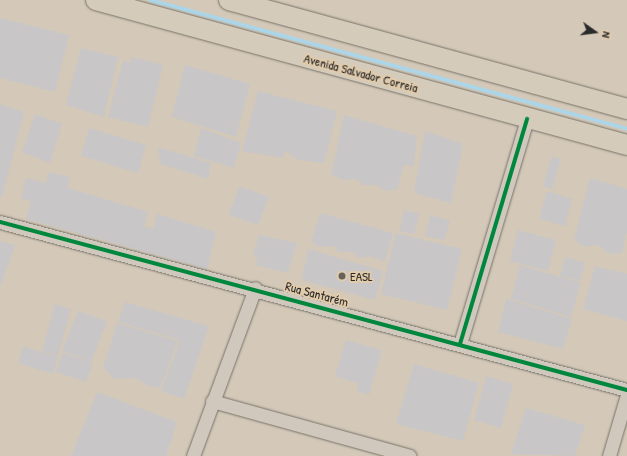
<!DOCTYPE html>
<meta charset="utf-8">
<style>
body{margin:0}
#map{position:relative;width:627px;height:456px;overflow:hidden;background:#d4c9b8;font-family:"Patrick Hand",sans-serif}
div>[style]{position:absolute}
.stream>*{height:4px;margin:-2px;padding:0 2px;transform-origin:2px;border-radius:2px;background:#acd5e8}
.building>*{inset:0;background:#c8c6c7}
.roads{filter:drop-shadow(0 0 1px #77726a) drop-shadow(0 0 1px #77726a)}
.street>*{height:13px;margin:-6.5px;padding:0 6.5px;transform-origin:6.5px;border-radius:6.5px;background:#d0c8bc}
.primary>*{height:20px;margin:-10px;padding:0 10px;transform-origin:10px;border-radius:10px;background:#d4cbba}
.cycleway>*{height:4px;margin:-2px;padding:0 2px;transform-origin:2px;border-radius:2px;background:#00873e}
.dots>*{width:11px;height:11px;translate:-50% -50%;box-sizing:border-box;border:2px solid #e1cbab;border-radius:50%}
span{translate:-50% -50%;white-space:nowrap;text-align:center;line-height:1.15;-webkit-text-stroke:4px #e1cbab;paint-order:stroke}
.street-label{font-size:13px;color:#2b2b2b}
.poi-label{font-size:13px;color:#2b2b2b}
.left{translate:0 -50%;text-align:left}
.north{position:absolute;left:575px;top:12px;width:40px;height:40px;-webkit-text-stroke:3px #e1cbab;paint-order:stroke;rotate:104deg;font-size:11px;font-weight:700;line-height:16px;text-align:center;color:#2b2b2b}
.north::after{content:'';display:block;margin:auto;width:14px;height:18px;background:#2b2b2b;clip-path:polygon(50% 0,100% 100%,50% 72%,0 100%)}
</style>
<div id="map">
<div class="stream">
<i style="left:150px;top:0;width:494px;rotate:15.1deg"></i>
</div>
<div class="building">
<i style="clip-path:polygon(0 18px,69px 35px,55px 92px,0 78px)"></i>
<i style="clip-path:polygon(81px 48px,118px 57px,104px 117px,66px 105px)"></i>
<i style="clip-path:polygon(132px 57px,163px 65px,148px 127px,108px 117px,123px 60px,130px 63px)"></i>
<i style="clip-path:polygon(185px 65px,250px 84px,236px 137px,172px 117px)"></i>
<i style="clip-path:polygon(258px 91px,337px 111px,324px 163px,299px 160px,285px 151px,283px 158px,242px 151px)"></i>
<i style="clip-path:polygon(0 104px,24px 112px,2px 197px,0 197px)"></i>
<i style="clip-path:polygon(35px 114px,62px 124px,50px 163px,22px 152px)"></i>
<i style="clip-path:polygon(344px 115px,417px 136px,414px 166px,404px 165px,397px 189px,384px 191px,377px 185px,363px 185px,356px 179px,343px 180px,331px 174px)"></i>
<i style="clip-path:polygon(89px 128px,146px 145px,138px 173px,81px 156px)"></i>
<i style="clip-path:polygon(201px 128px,241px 143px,234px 168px,194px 156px)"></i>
<i style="clip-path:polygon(425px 131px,463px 144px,451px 203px,414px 193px)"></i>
<i style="clip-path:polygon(157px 147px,211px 163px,208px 179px,161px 164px)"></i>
<i style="clip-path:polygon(552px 156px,561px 159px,552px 189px,543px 186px)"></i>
<i style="clip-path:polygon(49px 172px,70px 177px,68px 188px,148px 212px,144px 226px,153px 229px,157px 214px,216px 232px,207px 269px,26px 219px,31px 201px,21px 198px,26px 178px,46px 183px)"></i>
<i style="clip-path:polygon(590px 178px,627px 189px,627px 231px,622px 253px,609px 254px,598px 245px,584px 247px,574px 240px)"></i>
<i style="clip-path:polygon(239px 186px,269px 197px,258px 225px,229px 215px)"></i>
<i style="clip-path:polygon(547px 191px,572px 199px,565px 226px,539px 219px)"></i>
<i style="clip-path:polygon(404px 210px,419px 214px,414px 234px,399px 231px)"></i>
<i style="clip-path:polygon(320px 213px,393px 233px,385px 262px,370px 256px,359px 258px,352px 252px,339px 252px,334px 246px,319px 247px,311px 242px)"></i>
<i style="clip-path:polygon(430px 215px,450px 221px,444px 240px,425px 236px)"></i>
<i style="clip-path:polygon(518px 230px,556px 240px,548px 271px,510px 261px)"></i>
<i style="clip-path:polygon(396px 233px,462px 249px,447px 310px,381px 294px)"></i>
<i style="clip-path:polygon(259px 235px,297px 243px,288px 273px,256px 265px,257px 257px,253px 256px)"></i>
<i style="clip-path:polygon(0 241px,15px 245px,0 288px)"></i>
<i style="clip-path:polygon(308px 249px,383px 271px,375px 300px,302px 280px)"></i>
<i style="clip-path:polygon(565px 257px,585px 263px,580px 281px,560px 276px)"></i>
<i style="clip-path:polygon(520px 265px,581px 283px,571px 317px,511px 299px)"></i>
<i style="clip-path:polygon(595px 266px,627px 274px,627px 321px,583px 309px)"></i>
<i style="clip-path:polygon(506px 299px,572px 319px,563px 349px,498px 332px)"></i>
<i style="clip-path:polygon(125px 302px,209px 326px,184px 399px,161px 391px,180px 340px,118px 322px)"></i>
<i style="clip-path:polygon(55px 304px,71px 309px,58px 356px,42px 351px)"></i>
<i style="clip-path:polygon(78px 311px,107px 321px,91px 362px,62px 351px)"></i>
<i style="clip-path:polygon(117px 323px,178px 341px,160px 388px,148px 386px,135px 378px,115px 379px,103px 368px)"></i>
<i style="clip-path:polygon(346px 340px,382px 350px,369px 395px,356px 391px,359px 384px,335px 376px)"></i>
<i style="clip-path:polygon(23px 346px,58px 357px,53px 374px,18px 363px)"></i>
<i style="clip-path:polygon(62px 353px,93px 363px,86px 382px,56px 372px)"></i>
<i style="clip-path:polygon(414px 364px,479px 383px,463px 441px,396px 424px)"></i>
<i style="clip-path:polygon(486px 376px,513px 384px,501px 428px,474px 420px)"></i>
<i style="clip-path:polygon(97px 392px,177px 422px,166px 456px,71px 456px)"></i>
<i style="clip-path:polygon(526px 408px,585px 425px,575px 456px,511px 454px)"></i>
</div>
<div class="roads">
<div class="street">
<i style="left:0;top:222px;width:649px;rotate:15deg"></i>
<i style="left:460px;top:344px;width:235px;rotate:-73.4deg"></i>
<i style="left:212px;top:401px;width:205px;rotate:15.5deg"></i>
<i style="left:193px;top:456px;width:179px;rotate:-69.7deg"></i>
<i style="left:609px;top:456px;width:64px;rotate:-73.6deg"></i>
</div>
<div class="primary">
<i style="left:96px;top:0;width:550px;rotate:15.27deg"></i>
<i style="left:229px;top:0;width:413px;rotate:15.3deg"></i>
</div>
</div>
<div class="cycleway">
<i style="left:0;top:222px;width:649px;rotate:15deg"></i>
<i style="left:460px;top:344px;width:235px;rotate:-73.4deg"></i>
</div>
<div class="dots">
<i style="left:342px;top:276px;background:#66625c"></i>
</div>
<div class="street-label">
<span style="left:361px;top:73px;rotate:15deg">Avenida Salvador Correia</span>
<span style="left:317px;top:294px;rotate:15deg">Rua Santarém</span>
</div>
<div class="poi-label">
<span class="left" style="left:350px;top:276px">EASL</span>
</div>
<div class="north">N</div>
</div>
